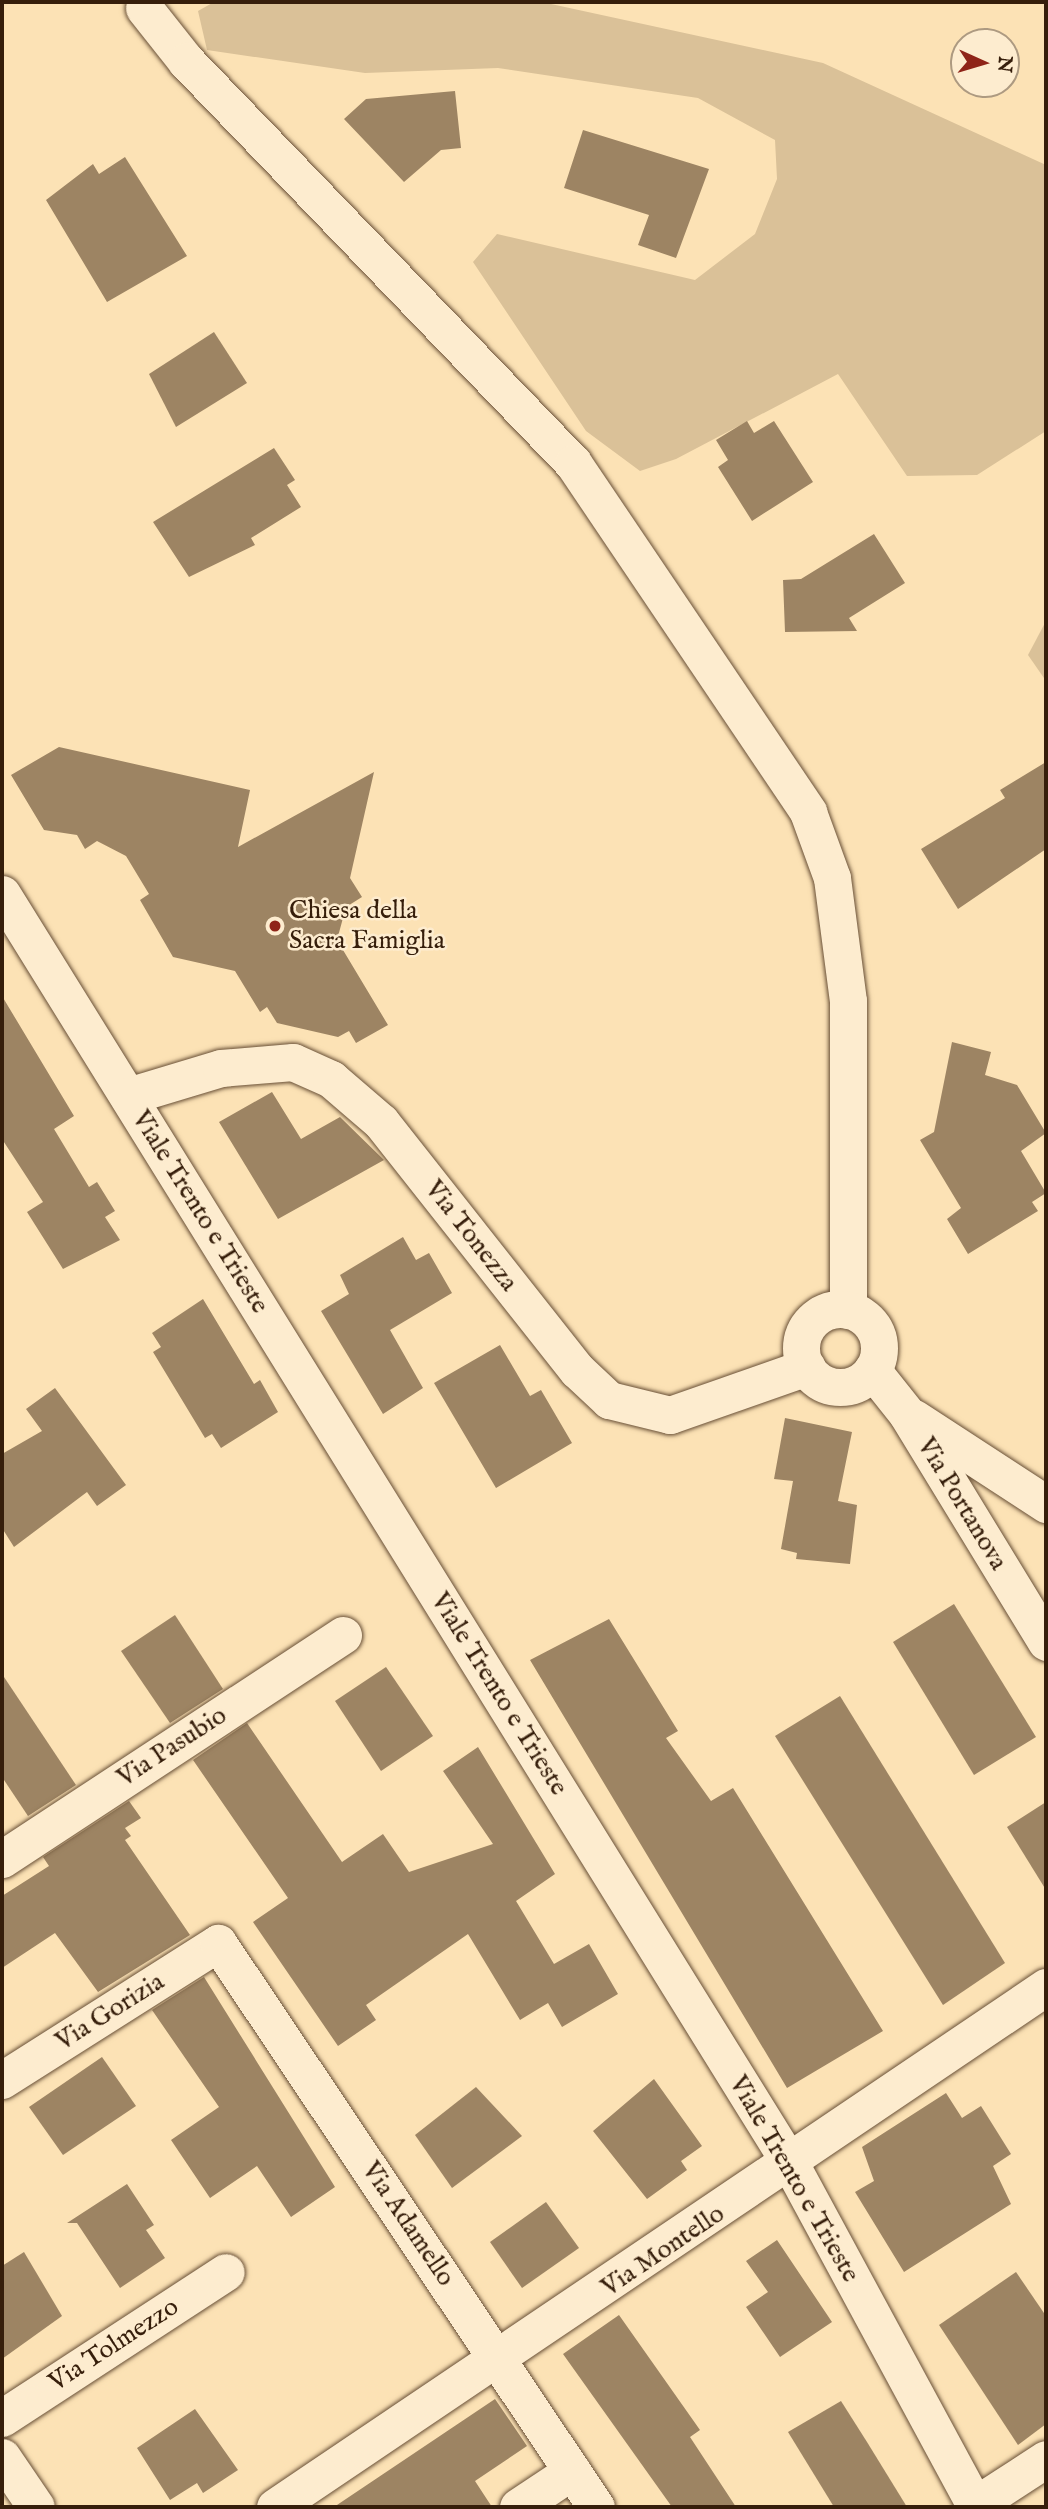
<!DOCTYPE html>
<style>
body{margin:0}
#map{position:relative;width:1048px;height:2509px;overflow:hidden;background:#fce2b5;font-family:"IM FELL English",serif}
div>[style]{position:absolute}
.green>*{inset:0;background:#dac198}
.building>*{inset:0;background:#9d8463}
.roads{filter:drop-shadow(0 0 2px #684f36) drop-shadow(0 0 2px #684f36)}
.street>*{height:37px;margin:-18.5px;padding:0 18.5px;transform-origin:18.5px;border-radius:18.5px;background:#fdeccf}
.street>.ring{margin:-18.5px;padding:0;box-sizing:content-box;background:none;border:37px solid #fdeccf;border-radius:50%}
.dots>*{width:19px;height:19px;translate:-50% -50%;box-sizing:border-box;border:4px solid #fdeccf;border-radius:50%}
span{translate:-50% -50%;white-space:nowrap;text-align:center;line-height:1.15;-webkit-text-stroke:5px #fdeccf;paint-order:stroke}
.poi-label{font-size:26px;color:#361e0b}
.left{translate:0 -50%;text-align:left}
.street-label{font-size:26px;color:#361e0b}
.frame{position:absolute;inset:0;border:4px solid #361e0b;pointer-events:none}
.north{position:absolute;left:950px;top:28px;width:70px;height:70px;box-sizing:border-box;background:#fdeccf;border:2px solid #ad9a81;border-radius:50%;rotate:94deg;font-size:19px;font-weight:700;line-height:28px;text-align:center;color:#361e0b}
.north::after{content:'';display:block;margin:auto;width:24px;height:32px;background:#8f2418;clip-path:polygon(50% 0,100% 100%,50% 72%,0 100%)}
</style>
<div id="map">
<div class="green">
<i style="clip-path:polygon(214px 2px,551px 4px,823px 63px,1046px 165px,1046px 431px,977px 475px,907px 476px,838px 374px,676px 459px,640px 471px,586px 431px,473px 262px,497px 234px,695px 280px,755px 234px,777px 179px,775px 140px,698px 98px,498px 68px,365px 73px,207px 50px,198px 11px)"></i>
<i style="clip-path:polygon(1046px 621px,1046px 681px,1028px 655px)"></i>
</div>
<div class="building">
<i style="clip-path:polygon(455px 91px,461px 148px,441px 150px,404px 182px,344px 119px,366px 99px)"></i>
<i style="clip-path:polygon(583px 130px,709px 169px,676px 258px,638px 245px,649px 215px,564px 188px)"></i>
<i style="clip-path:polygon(125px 157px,187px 256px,107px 302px,46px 200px,93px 164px,99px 174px)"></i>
<i style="clip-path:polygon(214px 332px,247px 383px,176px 427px,149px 374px)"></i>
<i style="clip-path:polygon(747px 421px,754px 433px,774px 421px,813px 482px,752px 521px,718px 467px,728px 460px,716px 440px)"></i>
<i style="clip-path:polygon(274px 448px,295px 480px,287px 485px,301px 507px,251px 538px,255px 545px,189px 577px,153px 522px)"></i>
<i style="clip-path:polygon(874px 534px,905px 583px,849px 618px,857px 631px,785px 632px,783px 580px,801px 579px)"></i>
<i style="clip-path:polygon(59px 747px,250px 790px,238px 847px,374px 772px,350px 878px,362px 897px,346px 907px,337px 940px,388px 1025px,356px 1043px,349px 1031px,338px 1037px,277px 1023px,267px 1007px,260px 1012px,235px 971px,173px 957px,140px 900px,149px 894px,126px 856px,97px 841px,85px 849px,77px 835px,44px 830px,11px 775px)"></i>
<i style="clip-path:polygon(1046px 762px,1046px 849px,958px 909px,921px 849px,1005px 798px,1000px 790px)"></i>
<i style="clip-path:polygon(2px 996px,74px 1116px,54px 1129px,89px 1187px,97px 1182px,115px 1211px,105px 1217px,120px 1240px,63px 1269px,27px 1212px,43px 1202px,2px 1139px)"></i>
<i style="clip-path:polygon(952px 1042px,991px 1052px,985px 1075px,1017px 1085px,1046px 1133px,1021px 1151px,1046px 1193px,1032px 1202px,1038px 1211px,968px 1254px,947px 1219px,961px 1208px,920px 1140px,934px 1132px)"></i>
<i style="clip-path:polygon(272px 1092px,301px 1139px,340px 1117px,384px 1160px,278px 1219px,219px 1122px)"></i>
<i style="clip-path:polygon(403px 1237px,416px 1260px,429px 1253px,452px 1293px,390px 1330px,423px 1388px,383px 1414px,321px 1311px,349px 1294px,340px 1275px)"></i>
<i style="clip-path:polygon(203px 1299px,254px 1384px,260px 1380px,278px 1412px,221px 1448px,212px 1434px,205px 1438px,153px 1352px,161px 1347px,152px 1333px)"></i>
<i style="clip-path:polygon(500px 1345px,530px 1396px,541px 1390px,572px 1443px,496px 1488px,434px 1383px)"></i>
<i style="clip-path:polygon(55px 1388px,126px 1485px,97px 1506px,87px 1492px,14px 1547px,2px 1528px,2px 1454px,42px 1431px,26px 1409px)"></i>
<i style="clip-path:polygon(785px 1418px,852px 1432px,838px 1501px,857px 1505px,850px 1564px,796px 1559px,797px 1553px,781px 1549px,793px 1481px,774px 1479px)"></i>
<i style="clip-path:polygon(954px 1604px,1036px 1737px,974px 1775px,893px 1642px)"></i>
<i style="clip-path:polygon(175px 1615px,223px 1689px,170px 1723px,121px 1651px)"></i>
<i style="clip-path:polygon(609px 1619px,678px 1731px,666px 1738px,711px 1801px,733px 1788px,883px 2031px,787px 2088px,530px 1660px)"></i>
<i style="clip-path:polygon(386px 1667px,433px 1736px,381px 1771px,335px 1701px)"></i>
<i style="clip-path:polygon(2px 1674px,76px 1785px,28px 1816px,2px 1777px)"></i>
<i style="clip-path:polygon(840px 1696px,1005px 1963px,943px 2005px,775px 1736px)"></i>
<i style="clip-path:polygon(247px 1723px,342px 1862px,383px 1834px,409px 1872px,493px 1844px,443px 1771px,478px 1747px,555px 1874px,516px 1901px,554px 1964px,589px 1944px,618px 1994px,562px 2027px,548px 2003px,520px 2020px,468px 1934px,366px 2005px,376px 2020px,338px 2046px,253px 1922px,288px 1898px,193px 1760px)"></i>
<i style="clip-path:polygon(129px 1801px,141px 1818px,125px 1828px,131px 1836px,125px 1840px,190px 1935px,98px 1992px,55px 1933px,2px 1968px,2px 1896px,49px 1866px,43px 1857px)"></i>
<i style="clip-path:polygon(1046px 1802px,1046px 1890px,1007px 1827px)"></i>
<i style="clip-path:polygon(204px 1977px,335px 2187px,291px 2217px,257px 2166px,210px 2198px,171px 2140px,219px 2107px,152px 2010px)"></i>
<i style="clip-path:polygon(102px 2057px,136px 2106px,63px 2155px,29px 2107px)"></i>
<i style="clip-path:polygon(654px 2079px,702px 2146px,681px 2161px,687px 2170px,647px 2199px,593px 2131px)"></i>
<i style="clip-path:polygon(476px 2087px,522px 2136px,452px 2188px,415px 2135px)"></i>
<i style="clip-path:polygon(946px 2093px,962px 2118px,981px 2106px,1011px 2154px,993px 2166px,1011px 2204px,904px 2272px,855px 2192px,874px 2181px,862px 2147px)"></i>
<i style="clip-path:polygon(127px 2184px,154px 2225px,146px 2230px,165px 2258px,120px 2288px,77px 2223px,67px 2223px)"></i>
<i style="clip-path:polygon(546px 2202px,579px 2248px,522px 2288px,490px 2242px)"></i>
<i style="clip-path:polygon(777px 2240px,832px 2322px,780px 2357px,746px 2307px,768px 2292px,746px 2261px)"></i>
<i style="clip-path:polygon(24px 2252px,62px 2316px,2px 2359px,2px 2266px)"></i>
<i style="clip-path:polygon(1016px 2272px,1046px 2316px,1046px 2424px,1018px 2445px,939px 2325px)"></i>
<i style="clip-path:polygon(619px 2315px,700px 2430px,690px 2437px,736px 2507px,672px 2507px,563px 2354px)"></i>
<i style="clip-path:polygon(495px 2399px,527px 2446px,475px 2481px,492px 2507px,334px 2507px)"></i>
<i style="clip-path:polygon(841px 2401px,867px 2442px,907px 2507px,834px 2507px,788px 2432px)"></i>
<i style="clip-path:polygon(195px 2409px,238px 2470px,203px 2493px,197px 2483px,170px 2500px,137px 2448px)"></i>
</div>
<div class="roads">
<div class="street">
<i style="left:144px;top:8px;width:68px;rotate:51.6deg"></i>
<i style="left:186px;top:61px;width:558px;rotate:46.09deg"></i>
<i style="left:573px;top:463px;width:421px;rotate:56deg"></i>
<i style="left:808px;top:812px;width:70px;rotate:70deg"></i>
<i style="left:832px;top:878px;width:124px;rotate:82.6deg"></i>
<i style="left:848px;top:1001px;width:309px;rotate:90deg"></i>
<i style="left:2px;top:894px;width:1496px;rotate:58.17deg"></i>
<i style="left:791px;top:2165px;width:389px;rotate:61.6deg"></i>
<i style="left:128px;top:1096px;width:97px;rotate:-16.8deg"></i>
<i style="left:221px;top:1068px;width:72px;rotate:-4.8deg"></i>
<i style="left:293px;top:1062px;width:42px;rotate:24.1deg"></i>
<i style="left:331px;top:1079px;width:66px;rotate:40.7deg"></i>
<i style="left:381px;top:1122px;width:316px;rotate:51.7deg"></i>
<i style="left:577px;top:1370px;width:44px;rotate:43.2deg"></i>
<i style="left:609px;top:1400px;width:63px;rotate:13.8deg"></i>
<i style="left:670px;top:1415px;width:145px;rotate:-19.3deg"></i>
<i class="ring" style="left:801px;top:1309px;width:41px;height:41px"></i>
<i style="left:872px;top:1370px;width:56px;rotate:51.5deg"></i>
<i style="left:907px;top:1414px;width:267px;rotate:58.6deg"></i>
<i style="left:914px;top:1418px;width:158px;rotate:33.1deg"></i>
<i style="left:2px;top:1859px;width:408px;rotate:-33.3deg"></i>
<i style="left:2px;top:2080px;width:256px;rotate:-32.4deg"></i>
<i style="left:218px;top:1943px;width:679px;rotate:56.17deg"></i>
<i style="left:2px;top:2418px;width:267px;rotate:-33.1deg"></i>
<i style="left:2px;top:2457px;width:60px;rotate:55.8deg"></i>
<i style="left:275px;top:2507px;width:930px;rotate:-34deg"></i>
<i style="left:518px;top:2507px;width:65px;rotate:-33.7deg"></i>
<i style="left:972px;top:2507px;width:88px;rotate:-33deg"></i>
</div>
</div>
<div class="dots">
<i style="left:275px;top:926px;background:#8f2418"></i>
</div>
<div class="poi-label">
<span class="left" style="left:289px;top:926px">Chiesa della<br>Sacra Famiglia</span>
</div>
<div class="street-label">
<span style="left:200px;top:1212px;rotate:58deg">Viale Trento e Trieste</span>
<span style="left:471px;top:1236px;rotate:52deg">Via Tonezza</span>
<span style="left:962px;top:1504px;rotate:59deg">Via Portanova</span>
<span style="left:499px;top:1694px;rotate:58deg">Viale Trento e Trieste</span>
<span style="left:172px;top:1747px;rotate:-33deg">Via Pasubio</span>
<span style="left:110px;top:2012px;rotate:-32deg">Via Gorizia</span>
<span style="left:794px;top:2179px;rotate:60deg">Viale Trento e Trieste</span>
<span style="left:408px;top:2224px;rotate:56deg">Via Adamello</span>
<span style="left:663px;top:2251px;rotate:-34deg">Via Montello</span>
<span style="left:114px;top:2345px;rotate:-33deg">Via Tolmezzo</span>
</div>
<div class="frame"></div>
<div class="north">N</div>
</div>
